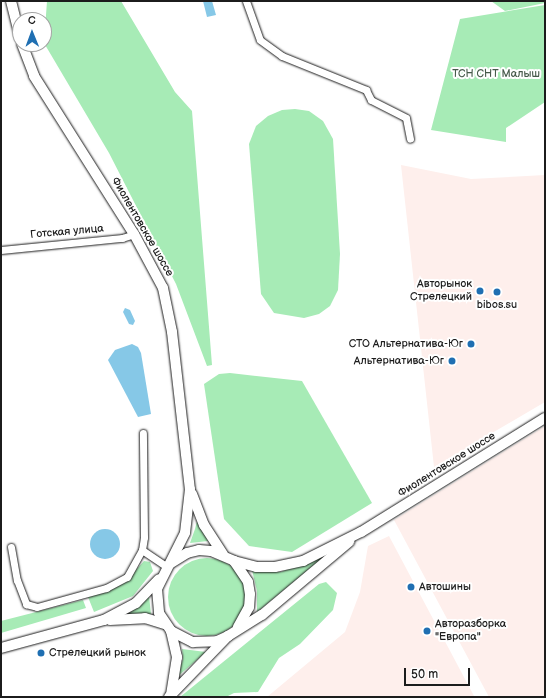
<!DOCTYPE html>
<meta charset="utf-8">
<style>
body{margin:0}
#map{position:relative;width:546px;height:698px;overflow:hidden;background:#fff;font-family:"Balsamiq Sans",sans-serif}
div>[style]{position:absolute}
.built>*{inset:0;background:#feefec}
.green>*{inset:0;background:#a7ebb6}
.round{border-radius:50%}
.water>*{inset:0;background:#86c8e7}
.roads{filter:drop-shadow(0 0 1px #1c1c1c) drop-shadow(0 0 1px #1c1c1c)}
.street>*{height:7px;margin:-3.5px;padding:0 3.5px;transform-origin:3.5px;border-radius:3.5px;background:#fff}
.secondary>*{height:10px;margin:-5px;padding:0 5px;transform-origin:5px;border-radius:5px;background:#fff}
.dots>*{width:11px;height:11px;translate:-50% -50%;box-sizing:border-box;border:2px solid #fff;border-radius:50%}
span{translate:-50% -50%;white-space:nowrap;text-align:center;line-height:1.15;-webkit-text-stroke:4px #fff;paint-order:stroke}
.park-label{font-size:11px;color:#465a4a}
.street-label{font-size:11px;color:#1c1c1c}
.poi-label{font-size:11px;color:#1c1c1c}
.right{translate:-100% -50%;text-align:right}
.left{translate:0 -50%;text-align:left}
.frame{position:absolute;inset:0;border:2px solid #1c1c1c;pointer-events:none}
.north{position:absolute;left:12px;top:12px;width:40px;height:40px;box-sizing:border-box;background:#fff;border:1px solid #a4a4a4;border-radius:50%;rotate:359deg;font-size:11px;font-weight:700;line-height:16px;text-align:center;color:#1c1c1c}
.north::after{content:'';display:block;margin:auto;width:14px;height:18px;background:#1f6fb2;clip-path:polygon(50% 0,100% 100%,50% 72%,0 100%)}
.scale{position:absolute;left:404px;top:668px;width:66px;height:18px;box-sizing:border-box;border:2px solid #1c1c1c;border-top:0;padding-left:5px;font-size:12px;line-height:14px;white-space:nowrap;color:#1c1c1c;-webkit-text-stroke:3px #fff;paint-order:stroke}
</style>
<div id="map">
<div class="built">
<i style="clip-path:polygon(401px 165px,471px 179px,545px 175px,545px 402px,434px 467px)"></i>
<i style="clip-path:polygon(545px 426px,545px 697px,489px 697px,394px 520px)"></i>
<i style="clip-path:polygon(389px 536px,474px 696px,267px 697px,345px 632px,360px 592px,368px 546px)"></i>
</div>
<div class="green">
<i style="clip-path:polygon(47px 1px,121px 1px,175px 92px,192px 111px,212px 365px,207px 366px,176px 284px,109px 153px,44px 43px)"></i>
<i style="clip-path:polygon(491px 1px,545px 1px,545px 3px,505px 11px)"></i>
<i style="clip-path:polygon(545px 5px,545px 102px,506px 128px,506px 142px,431px 130px,460px 19px)"></i>
<i style="clip-path:polygon(295px 109px,309px 111px,323px 121px,333px 139px,340px 254px,338px 290px,330px 306px,319px 314px,304px 318px,274px 313px,261px 294px,249px 144px,256px 126px,268px 116px,282px 110px)"></i>
<i style="clip-path:polygon(230px 373px,302px 381px,372px 503px,292px 552px,249px 546px,224px 519px,204px 384px,219px 374px)"></i>
<i style="clip-path:polygon(197px 521px,208px 541px,190px 543px,195px 529px)"></i>
<i style="clip-path:polygon(331px 551px,257px 612px,257px 591px,252px 570px,281px 572px)"></i>
<i class="round" style="left:168px;top:558px;width:78px;height:78px"></i>
<i style="clip-path:polygon(144px 561px,150px 562px,153px 571px,133px 596px,94px 612px,88px 597px,125px 582px)"></i>
<i style="clip-path:polygon(326px 582px,337px 593px,333px 610px,300px 644px,279px 658px,258px 692px,234px 693px,226px 697px,180px 697px,319px 584px)"></i>
<i style="clip-path:polygon(149px 596px,151px 614px,127px 615px,142px 603px)"></i>
<i style="clip-path:polygon(83px 600px,86px 608px,1px 633px,1px 621px)"></i>
<i style="clip-path:polygon(182px 649px,206px 652px,177px 677px,183px 659px)"></i>
</div>
<div class="water">
<i style="clip-path:polygon(203px 1px,212px 1px,216px 15px,207px 17px)"></i>
<i style="clip-path:polygon(125px 308px,130px 310px,135px 321px,133px 325px,129px 324px,123px 312px)"></i>
<i style="clip-path:polygon(132px 344px,138px 347px,141px 353px,151px 414px,138px 417px,108px 360px,115px 350px)"></i>
<i class="round" style="left:90px;top:529px;width:30px;height:30px"></i>
</div>
<div class="roads">
<div class="street">
<i style="left:246px;top:1px;width:41px;rotate:70.3deg"></i>
<i style="left:260px;top:40px;width:27px;rotate:36deg"></i>
<i style="left:282px;top:56px;width:91px;rotate:22deg"></i>
<i style="left:366px;top:90px;width:11px;rotate:63deg"></i>
<i style="left:371px;top:100px;width:39px;rotate:27deg"></i>
<i style="left:406px;top:118px;width:21px;rotate:79deg"></i>
<i style="left:1px;top:250px;width:122px;rotate:-5.7deg"></i>
<i style="left:122px;top:238px;width:13px;rotate:-18deg"></i>
<i style="left:11px;top:547px;width:34px;rotate:80deg"></i>
<i style="left:17px;top:580px;width:26px;rotate:69deg"></i>
<i style="left:26px;top:604px;width:11px;rotate:15deg"></i>
<i style="left:37px;top:607px;width:72px;rotate:-15.4deg"></i>
<i style="left:106px;top:588px;width:24px;rotate:-28deg"></i>
<i style="left:127px;top:577px;width:31px;rotate:-61deg"></i>
<i style="left:142px;top:550px;width:13px;rotate:-81deg"></i>
<i style="left:144px;top:537px;width:104px;rotate:-90.6deg"></i>
<i style="left:142px;top:550px;width:30px;rotate:34deg"></i>
</div>
<div class="secondary">
<i style="left:11px;top:1px;width:38px;rotate:76deg"></i>
<i style="left:22px;top:44px;width:34px;rotate:69deg"></i>
<i style="left:34px;top:76px;width:187px;rotate:57.7deg"></i>
<i style="left:134px;top:234px;width:61px;rotate:61.8deg"></i>
<i style="left:163px;top:288px;width:45px;rotate:78.4deg"></i>
<i style="left:172px;top:332px;width:158px;rotate:83.5deg"></i>
<i style="left:190px;top:489px;width:44px;rotate:96.5deg"></i>
<i style="left:185px;top:533px;width:63px;rotate:116.6deg"></i>
<i style="left:157px;top:589px;width:24px;rotate:85deg"></i>
<i style="left:159px;top:613px;width:22px;rotate:56deg"></i>
<i style="left:171px;top:631px;width:25px;rotate:27deg"></i>
<i style="left:193px;top:642px;width:24px;rotate:-2deg"></i>
<i style="left:217px;top:641px;width:12px;rotate:-24deg"></i>
<i style="left:192px;top:494px;width:33px;rotate:69deg"></i>
<i style="left:204px;top:525px;width:35px;rotate:57deg"></i>
<i style="left:234px;top:561px;width:23px;rotate:15deg"></i>
<i style="left:256px;top:567px;width:19px"></i>
<i style="left:275px;top:567px;width:29px;rotate:-12deg"></i>
<i style="left:303px;top:561px;width:65px;rotate:-26.6deg"></i>
<i style="left:361px;top:532px;width:216px;rotate:-31.8deg"></i>
<i style="left:171px;top:563px;width:19px;rotate:-32deg"></i>
<i style="left:187px;top:553px;width:12px;rotate:-14deg"></i>
<i style="left:199px;top:550px;width:12px;rotate:5deg"></i>
<i style="left:211px;top:551px;width:25px;rotate:23deg"></i>
<i style="left:234px;top:561px;width:25px;rotate:56deg"></i>
<i style="left:248px;top:582px;width:12px;rotate:81deg"></i>
<i style="left:250px;top:594px;width:13px;rotate:94deg"></i>
<i style="left:249px;top:607px;width:23px;rotate:119deg"></i>
<i style="left:110px;top:620px;width:35px;rotate:-3deg"></i>
<i style="left:145px;top:618px;width:21px;rotate:17deg"></i>
<i style="left:171px;top:631px;width:27px;rotate:77deg"></i>
<i style="left:177px;top:657px;width:37px;rotate:99deg"></i>
<i style="left:1px;top:648px;width:107px;rotate:-15.2deg"></i>
<i style="left:104px;top:620px;width:36px;rotate:-28deg"></i>
<i style="left:136px;top:603px;width:33px;rotate:-46deg"></i>
<i style="left:169px;top:697px;width:85px;rotate:-46deg"></i>
<i style="left:228px;top:636px;width:40px;rotate:-32deg"></i>
<i style="left:262px;top:615px;width:114px;rotate:-40deg"></i>
</div>
</div>
<div class="dots">
<i style="left:480px;top:291px;background:#1f6fb2"></i>
<i style="left:497px;top:292px;background:#1f6fb2"></i>
<i style="left:471px;top:344px;background:#1f6fb2"></i>
<i style="left:452px;top:361px;background:#1f6fb2"></i>
<i style="left:411px;top:587px;background:#1f6fb2"></i>
<i style="left:427px;top:631px;background:#1f6fb2"></i>
<i style="left:41px;top:653px;background:#1f6fb2"></i>
</div>
<div class="park-label">
<span style="left:496px;top:74px">ТСН СНТ Малыш</span>
</div>
<div class="street-label">
<span style="left:142px;top:227px;rotate:60deg">Фиолентовское шоссе</span>
<span style="left:67px;top:232px;rotate:-5deg">Готская улица</span>
<span style="left:447px;top:465px;rotate:-32deg">Фиолентовское шоссе</span>
</div>
<div class="poi-label">
<span class="right" style="left:472px;top:291px">Авторынок<br>Стрелецкий</span>
<span style="left:497px;top:305px">bibos.su</span>
<span class="right" style="left:463px;top:344px">СТО Альтернатива-Юг</span>
<span class="right" style="left:444px;top:361px">Альтернатива-Юг</span>
<span class="left" style="left:419px;top:587px">Автошины</span>
<span class="left" style="left:435px;top:631px">Авторазборка<br>"Европа"</span>
<span class="left" style="left:49px;top:653px">Стрелецкий рынок</span>
</div>
<div class="frame"></div>
<div class="north">С</div>
<div class="scale">50 m</div>
</div>
